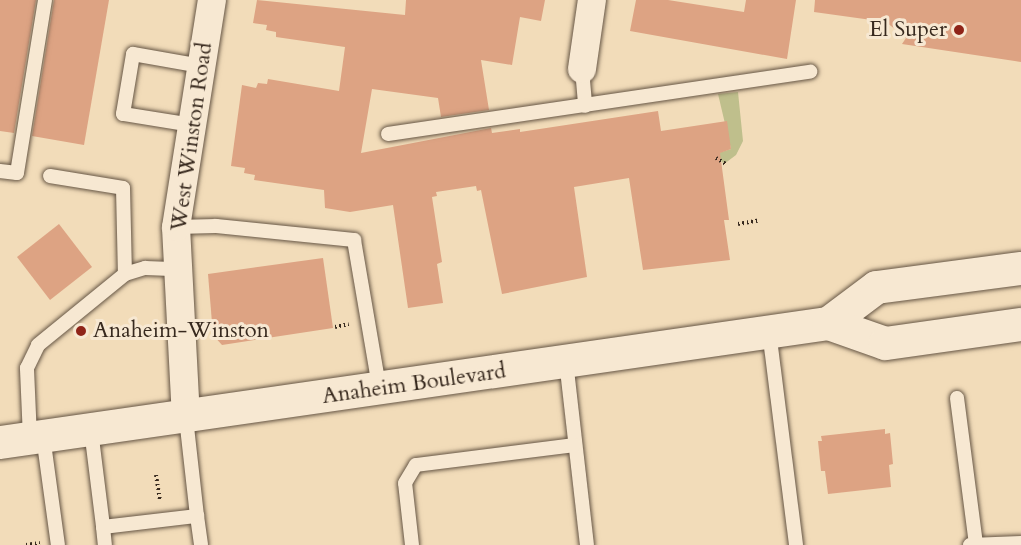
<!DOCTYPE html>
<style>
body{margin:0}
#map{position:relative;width:1021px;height:545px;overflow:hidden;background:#f2dcb9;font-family:Cardo,serif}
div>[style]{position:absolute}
.green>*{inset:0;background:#bfbf8c}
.building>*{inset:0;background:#dda383}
.path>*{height:4px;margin-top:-2px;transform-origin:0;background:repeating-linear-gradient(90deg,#37291e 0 1.5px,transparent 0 4.5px)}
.roads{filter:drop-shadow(0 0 2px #665645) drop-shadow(0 0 2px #665645)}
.service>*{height:14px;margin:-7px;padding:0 7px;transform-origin:7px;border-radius:7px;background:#f7e8d2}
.minor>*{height:28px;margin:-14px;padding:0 14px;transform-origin:14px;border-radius:14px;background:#f7e8d2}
.secondary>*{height:33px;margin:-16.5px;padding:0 16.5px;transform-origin:16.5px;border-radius:16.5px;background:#f7e8d2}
.dots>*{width:16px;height:16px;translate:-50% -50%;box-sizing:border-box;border:3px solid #f7e8d2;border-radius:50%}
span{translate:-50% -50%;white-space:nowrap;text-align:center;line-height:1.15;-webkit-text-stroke:6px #f7e8d2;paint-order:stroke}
.poi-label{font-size:22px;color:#37291e}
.right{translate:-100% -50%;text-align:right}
.left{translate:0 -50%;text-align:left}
.street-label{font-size:22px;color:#37291e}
</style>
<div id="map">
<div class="green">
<i style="clip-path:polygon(738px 92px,743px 141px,736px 155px,724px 164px,715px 154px,731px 149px,718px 94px)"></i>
</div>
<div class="building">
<i style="clip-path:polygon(0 0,36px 0,14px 133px,0 131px)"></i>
<i style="clip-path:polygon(54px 0,109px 0,84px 145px,32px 136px)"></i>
<i style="clip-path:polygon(257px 0,405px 15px,406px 0,545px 0,541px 21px,520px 17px,512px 65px,481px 60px,489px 110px,441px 117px,438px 98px,372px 89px,361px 153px,491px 128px,492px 133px,520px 129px,520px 132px,658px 111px,661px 131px,727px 121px,731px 149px,720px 153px,729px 220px,724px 220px,730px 260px,643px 270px,629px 178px,574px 187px,587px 277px,502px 294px,481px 190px,477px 191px,476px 186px,436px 192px,437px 196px,432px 197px,442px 262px,437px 264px,443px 303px,408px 308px,393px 205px,350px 212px,325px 208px,324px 190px,254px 180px,255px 175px,244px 173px,245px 168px,231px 166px,242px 85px,256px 88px,258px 83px,267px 84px,268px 79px,339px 91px,345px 47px,276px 37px,276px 32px,266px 30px,267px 25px,253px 23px)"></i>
<i style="clip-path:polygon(636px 0,668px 0,744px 12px,746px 0,796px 0,787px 59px,630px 31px)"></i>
<i style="clip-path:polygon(815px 0,1021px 0,1021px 62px,902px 44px,906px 38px,886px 22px,814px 12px)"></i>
<i style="clip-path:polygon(59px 224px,92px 267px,50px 300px,17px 257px)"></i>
<i style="clip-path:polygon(323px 258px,333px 328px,222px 345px,213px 335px,208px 274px)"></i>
<i style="clip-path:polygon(885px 429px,885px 434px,890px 433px,893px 464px,889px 465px,891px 487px,828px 494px,825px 471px,821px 471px,818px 441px,822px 441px,821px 436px)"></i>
</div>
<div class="path">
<i style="left:716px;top:158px;width:12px;rotate:31deg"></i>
<i style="left:738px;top:224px;width:22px;rotate:-10deg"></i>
<i style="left:335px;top:327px;width:14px;rotate:-12deg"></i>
<i style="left:156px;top:475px;width:26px;rotate:81deg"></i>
<i style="left:26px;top:545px;width:14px;rotate:-8deg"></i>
</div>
<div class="roads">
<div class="service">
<i style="left:582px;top:69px;width:37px;rotate:85deg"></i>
<i style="left:192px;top:125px;width:70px;rotate:-170.9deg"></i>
<i style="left:123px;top:114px;width:61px;rotate:-80.5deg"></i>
<i style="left:133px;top:54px;width:69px;rotate:10deg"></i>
<i style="left:388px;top:134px;width:427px;rotate:-8.4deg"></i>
<i style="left:0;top:171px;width:17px;rotate:7deg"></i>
<i style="left:17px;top:173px;width:175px;rotate:-80.8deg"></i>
<i style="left:50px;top:176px;width:74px;rotate:9.3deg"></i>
<i style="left:123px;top:188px;width:86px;rotate:88.7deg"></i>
<i style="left:176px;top:227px;width:40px;rotate:-1.4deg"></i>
<i style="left:216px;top:226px;width:139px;rotate:5.8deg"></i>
<i style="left:354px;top:240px;width:149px;rotate:80.3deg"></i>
<i style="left:769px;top:331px;width:216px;rotate:82.8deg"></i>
<i style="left:566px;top:361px;width:185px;rotate:83.5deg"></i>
<i style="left:957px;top:398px;width:147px;rotate:82.6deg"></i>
<i style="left:91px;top:430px;width:98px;rotate:82.9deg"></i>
<i style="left:103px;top:527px;width:95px;rotate:-6.7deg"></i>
<i style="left:197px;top:516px;width:99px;rotate:-96.4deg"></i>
<i style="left:43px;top:436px;width:110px;rotate:82.2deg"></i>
<i style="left:30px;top:438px;width:70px;rotate:-92.5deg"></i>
<i style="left:27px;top:368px;width:25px;rotate:-64deg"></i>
<i style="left:38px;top:345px;width:112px;rotate:-39.2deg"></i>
<i style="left:125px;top:274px;width:21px;rotate:-17deg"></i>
<i style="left:145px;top:268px;width:33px;rotate:2deg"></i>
<i style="left:197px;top:516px;width:29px;rotate:82deg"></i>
<i style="left:103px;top:527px;width:18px;rotate:84deg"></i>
<i style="left:412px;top:545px;width:62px;rotate:-96.4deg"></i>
<i style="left:405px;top:483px;width:21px;rotate:-59deg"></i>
<i style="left:416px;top:465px;width:159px;rotate:-7.2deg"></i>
<i style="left:970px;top:545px;width:51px;rotate:-2.2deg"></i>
</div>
<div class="minor">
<i style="left:582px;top:69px;width:70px;rotate:-81.8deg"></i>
<i style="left:186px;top:418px;width:191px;rotate:-93deg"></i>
<i style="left:176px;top:227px;width:230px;rotate:-81deg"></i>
</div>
<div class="secondary">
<i style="left:828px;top:323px;width:60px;rotate:-36.9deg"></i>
<i style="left:876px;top:287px;width:146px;rotate:-7.5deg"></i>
<i style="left:0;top:442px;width:837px;rotate:-8.18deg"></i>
<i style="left:828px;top:323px;width:60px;rotate:19.3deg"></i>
<i style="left:885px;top:343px;width:137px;rotate:-8deg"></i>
</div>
</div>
<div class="dots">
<i style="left:959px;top:30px;background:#8f2418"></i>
<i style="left:81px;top:331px;background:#8f2418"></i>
</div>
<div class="poi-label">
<span class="right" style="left:947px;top:30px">El Super</span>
<span class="left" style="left:93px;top:331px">Anaheim-Winston</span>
</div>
<div class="street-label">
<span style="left:192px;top:137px;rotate:-82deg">West Winston Road</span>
<span style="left:414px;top:384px;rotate:-8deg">Anaheim Boulevard</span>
</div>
</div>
